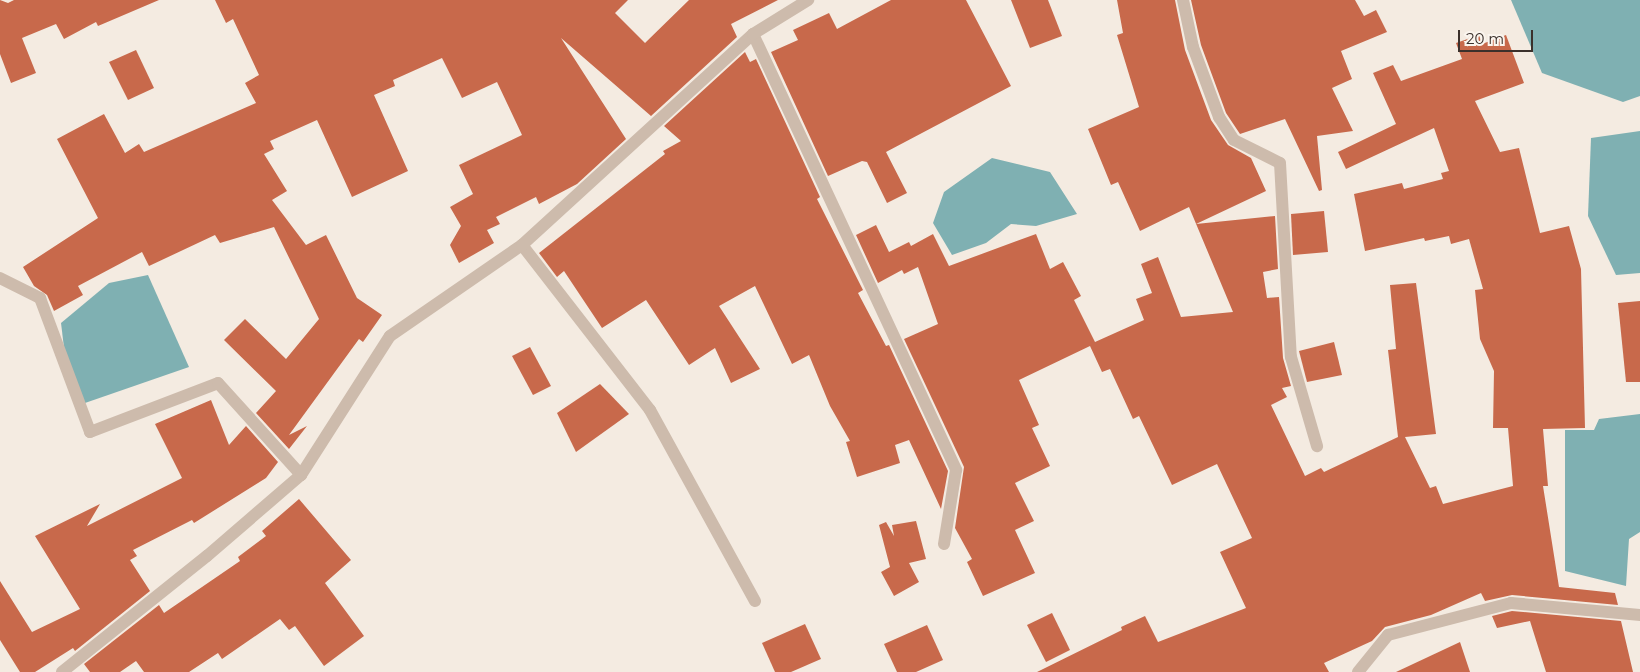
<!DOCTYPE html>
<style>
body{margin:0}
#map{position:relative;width:1640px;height:672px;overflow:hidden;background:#f4ebe1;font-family:Montserrat,sans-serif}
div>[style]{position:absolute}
.water>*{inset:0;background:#7fb0b2}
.building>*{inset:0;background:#c8694b}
.street>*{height:12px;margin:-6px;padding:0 6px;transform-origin:6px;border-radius:6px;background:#cdbbac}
span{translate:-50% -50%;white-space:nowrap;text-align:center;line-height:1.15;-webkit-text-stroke:4px #fbf5ee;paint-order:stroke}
.scale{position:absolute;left:1458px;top:30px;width:75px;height:22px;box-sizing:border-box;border:2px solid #3b302b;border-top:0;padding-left:6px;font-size:15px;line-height:18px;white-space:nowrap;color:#3b302b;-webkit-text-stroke:4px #fbf5ee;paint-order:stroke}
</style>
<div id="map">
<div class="water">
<i style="clip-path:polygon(1511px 0,1640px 0,1640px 96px,1623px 102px,1542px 73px)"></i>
<i style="clip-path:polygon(1640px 131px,1640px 273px,1616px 275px,1588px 216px,1591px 138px)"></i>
<i style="clip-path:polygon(992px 158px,1050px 172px,1077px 214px,1036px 226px,1011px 224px,986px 243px,952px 255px,933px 223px,944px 192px)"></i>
<i style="clip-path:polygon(148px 275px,189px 367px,85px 403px,66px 364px,61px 323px,109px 283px)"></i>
<i style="clip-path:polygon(1640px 414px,1640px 532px,1629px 539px,1626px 586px,1565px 571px,1565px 430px,1594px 430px,1599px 419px)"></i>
</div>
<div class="building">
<i style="clip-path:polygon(0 0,8px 3px,14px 0,159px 0,98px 26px,96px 22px,64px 39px,56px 24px,22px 38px,36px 73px,11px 83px,0 54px)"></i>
<i style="clip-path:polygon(215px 0,628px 0,615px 13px,645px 43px,689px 0,778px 0,731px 24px,737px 37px,651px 116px,561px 38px,626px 139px,577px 184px,539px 204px,536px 197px,496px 217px,500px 224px,487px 230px,494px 243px,459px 263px,450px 245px,461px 226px,450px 207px,473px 194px,459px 165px,522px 135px,497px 82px,462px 98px,442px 58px,393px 80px,395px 86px,374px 95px,408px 171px,352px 197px,317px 120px,270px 141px,274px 149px,264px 154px,287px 191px,272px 200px,306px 245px,326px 235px,357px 298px,382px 315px,363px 342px,359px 339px,289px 435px,307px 426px,289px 449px,256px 413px,276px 391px,224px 340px,245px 319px,286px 359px,319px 319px,274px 227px,220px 243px,215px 235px,149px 266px,142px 252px,78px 286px,83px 295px,54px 311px,47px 295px,34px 286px,23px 267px,98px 218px,57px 139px,104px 114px,125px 153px,139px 144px,144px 152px,256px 103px,245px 83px,259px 75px,233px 19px,226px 23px)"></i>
<i style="clip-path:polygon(891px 0,966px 0,1011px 86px,886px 152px,907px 193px,887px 203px,867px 162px,862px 161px,828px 176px,771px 52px,798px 40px,793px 30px,829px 13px,837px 29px)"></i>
<i style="clip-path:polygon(1011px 0,1048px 0,1062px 36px,1030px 48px)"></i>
<i style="clip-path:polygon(1117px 0,1175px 0,1185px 50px,1211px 120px,1228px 145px,1251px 158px,1266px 191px,1196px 224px,1275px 216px,1278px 269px,1263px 272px,1267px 298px,1279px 297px,1283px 358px,1291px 386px,1282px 388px,1287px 397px,1271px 405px,1305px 476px,1321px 468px,1324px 472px,1398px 437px,1388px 350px,1396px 349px,1390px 285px,1416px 283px,1436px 434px,1405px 437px,1430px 488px,1436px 486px,1443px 504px,1513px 486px,1508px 428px,1493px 428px,1494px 371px,1480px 339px,1475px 290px,1483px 289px,1469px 239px,1451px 244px,1449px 236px,1425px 241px,1424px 238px,1365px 251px,1354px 194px,1402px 183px,1404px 189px,1443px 179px,1441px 173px,1449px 171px,1434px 128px,1346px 169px,1338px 152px,1396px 124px,1373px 73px,1393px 65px,1401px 81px,1462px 59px,1456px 43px,1479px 35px,1482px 44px,1506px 35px,1524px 83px,1475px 101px,1500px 152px,1519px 148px,1540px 233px,1569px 226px,1581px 269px,1585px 428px,1543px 429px,1548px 486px,1543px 486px,1559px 587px,1615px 593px,1618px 605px,1512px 595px,1485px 601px,1481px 593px,1431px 615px,1385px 627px,1372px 641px,1324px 663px,1329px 672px,1037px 672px,1122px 630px,1121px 627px,1145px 616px,1158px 642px,1246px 608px,1220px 552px,1252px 538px,1217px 464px,1172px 485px,1139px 416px,1133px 419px,1110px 369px,1102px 372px,1090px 346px,1019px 380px,1039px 425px,1032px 428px,1050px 466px,1015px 483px,1034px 521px,1015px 530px,1035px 573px,983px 596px,967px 562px,972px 559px,955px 528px,964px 467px,904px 339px,938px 324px,918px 267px,904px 274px,902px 270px,878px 283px,856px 235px,876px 225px,889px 252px,909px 242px,911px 246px,933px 234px,949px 266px,1036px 234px,1050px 269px,1063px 262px,1081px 296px,1074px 300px,1095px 342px,1144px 320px,1136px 299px,1152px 293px,1141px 264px,1158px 257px,1181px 317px,1233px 312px,1189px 207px,1140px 231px,1118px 182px,1111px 185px,1088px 129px,1139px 107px,1117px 35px,1123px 33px)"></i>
<i style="clip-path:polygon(1191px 0,1355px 0,1364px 16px,1376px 10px,1387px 32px,1341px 51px,1352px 79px,1332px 88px,1353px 131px,1317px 136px,1322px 190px,1319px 191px,1285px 119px,1240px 134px,1226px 113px,1201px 45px)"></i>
<i style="clip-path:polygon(136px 50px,154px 88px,128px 100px,109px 62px)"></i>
<i style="clip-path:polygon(745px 52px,750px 62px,756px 59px,820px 197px,817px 199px,863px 290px,858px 293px,886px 346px,889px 345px,948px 471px,941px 509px,909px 440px,895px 445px,900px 463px,857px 477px,846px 442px,850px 441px,830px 406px,809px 355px,792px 364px,755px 286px,719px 306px,760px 369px,731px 383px,715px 348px,689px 365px,646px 300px,602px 328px,564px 271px,557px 277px,539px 253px,665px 154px,663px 151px,681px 141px,664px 126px)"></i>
<i style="clip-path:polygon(1324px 211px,1328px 252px,1293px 255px,1291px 214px)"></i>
<i style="clip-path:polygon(1640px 301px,1640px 382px,1626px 382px,1618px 303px)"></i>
<i style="clip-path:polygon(1334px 342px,1342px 375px,1307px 382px,1299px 351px)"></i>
<i style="clip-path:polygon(530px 347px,551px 386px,533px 395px,512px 356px)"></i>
<i style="clip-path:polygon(600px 384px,629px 414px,576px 452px,557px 413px)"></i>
<i style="clip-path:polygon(211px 400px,229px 445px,246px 426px,278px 462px,266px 478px,194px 523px,192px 520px,133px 550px,137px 556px,130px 560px,150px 591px,75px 651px,73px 648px,35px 672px,20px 672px,0 640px,0 581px,32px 632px,80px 609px,35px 536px,100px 504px,87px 526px,182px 478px,155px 424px)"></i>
<i style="clip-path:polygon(299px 499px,351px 560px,325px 583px,364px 636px,324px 666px,295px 626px,289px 630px,280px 619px,222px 659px,218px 653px,189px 672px,144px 672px,136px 661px,120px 672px,90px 672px,84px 664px,159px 605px,164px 613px,240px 561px,238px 557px,266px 536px,262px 531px)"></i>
<i style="clip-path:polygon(916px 521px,926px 559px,909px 563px,919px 582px,894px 596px,881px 572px,890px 567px,879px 525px,886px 522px,894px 536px,892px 525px)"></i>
<i style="clip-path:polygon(1512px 611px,1621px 621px,1633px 672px,1546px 672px,1530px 621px,1497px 628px,1492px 616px)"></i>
<i style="clip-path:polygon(1052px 613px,1070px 650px,1046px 662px,1027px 625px)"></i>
<i style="clip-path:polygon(805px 624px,821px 659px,791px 672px,775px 672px,762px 643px)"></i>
<i style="clip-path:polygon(927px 625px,943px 660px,916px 672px,897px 672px,884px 644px)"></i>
<i style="clip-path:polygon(1460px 642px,1470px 672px,1396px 672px)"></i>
</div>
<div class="street">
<i style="left:1183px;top:0;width:48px;rotate:78deg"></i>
<i style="left:1193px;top:47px;width:75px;rotate:69.6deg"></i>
<i style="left:1219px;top:117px;width:27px;rotate:57deg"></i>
<i style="left:1234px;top:140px;width:51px;rotate:26.6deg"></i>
<i style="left:1280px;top:163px;width:194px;rotate:86.8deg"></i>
<i style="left:1291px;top:357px;width:93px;rotate:73.7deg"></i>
<i style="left:753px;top:34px;width:481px;rotate:65deg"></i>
<i style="left:956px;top:470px;width:75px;rotate:99.2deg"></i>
<i style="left:522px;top:245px;width:209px;rotate:52.2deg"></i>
<i style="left:650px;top:410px;width:218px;rotate:61.2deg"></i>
<i style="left:0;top:278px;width:45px;rotate:26.6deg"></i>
<i style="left:40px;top:298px;width:143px;rotate:69.5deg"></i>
<i style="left:90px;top:432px;width:137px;rotate:-20.9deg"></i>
<i style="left:218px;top:383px;width:124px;rotate:47.9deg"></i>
<i style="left:62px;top:672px;width:186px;rotate:-38.7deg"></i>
<i style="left:207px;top:556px;width:124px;rotate:-40.8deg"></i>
<i style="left:301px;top:475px;width:165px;rotate:-57.4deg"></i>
<i style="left:390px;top:336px;width:160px;rotate:-34.6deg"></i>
<i style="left:522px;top:245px;width:313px;rotate:-42.4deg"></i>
<i style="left:753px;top:34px;width:65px;rotate:-31.7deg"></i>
<i style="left:1358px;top:672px;width:48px;rotate:-51deg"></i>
<i style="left:1388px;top:635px;width:127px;rotate:-14.6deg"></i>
<i style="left:1511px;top:603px;width:130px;rotate:5.3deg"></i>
</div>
<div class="scale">20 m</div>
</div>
